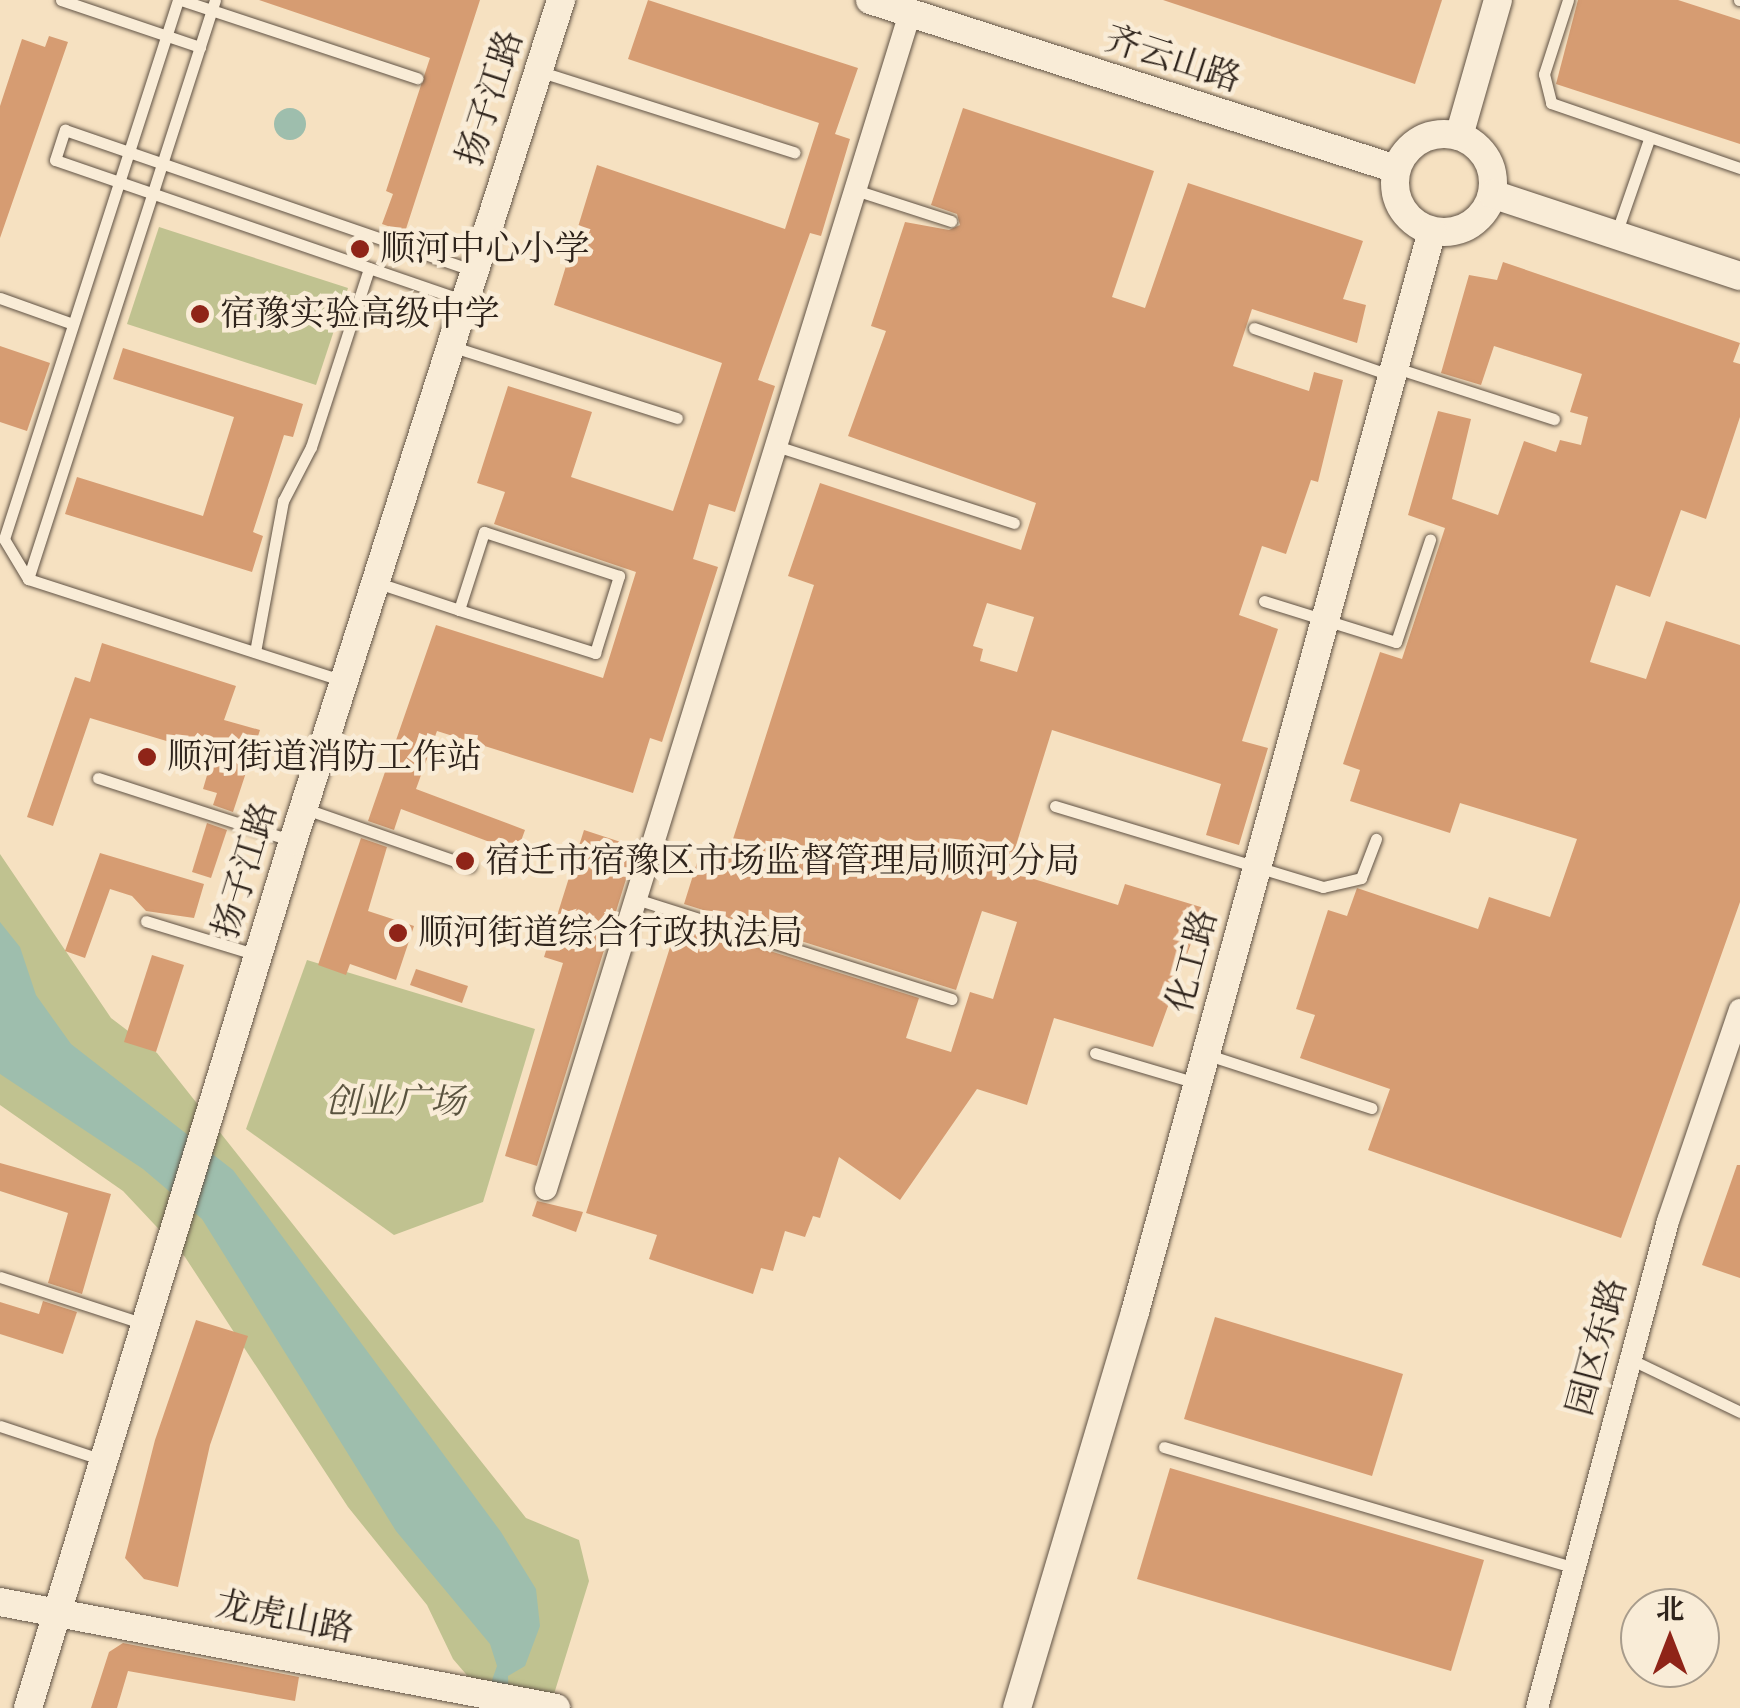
<!DOCTYPE html>
<meta charset="utf-8">
<style>
body{margin:0}
#map{position:relative;width:1740px;height:1708px;overflow:hidden;background:#f6e1c1;font-family:Cardo,"Noto Serif SC",serif}
div>[style]{position:absolute}
.green>*{inset:0;background:#c0c290}
.water>*{inset:0;background:#9ebead}
.round{border-radius:50%}
.building>*{inset:0;background:#d69c72}
.roads{filter:drop-shadow(0 0 2px #615345) drop-shadow(0 0 2px #615345)}
.service>*{height:11px;margin:-5.5px;padding:0 5.5px;transform-origin:5.5px;border-radius:5.5px;background:#f9ecd7}
.minor>*{height:22px;margin:-11px;padding:0 11px;transform-origin:11px;border-radius:11px;background:#f9ecd7}
.tertiary>*{height:28px;margin:-14px;padding:0 14px;transform-origin:14px;border-radius:14px;background:#f9ecd7}
.tertiary>.ring{margin:-14px;padding:0;box-sizing:content-box;background:none;border:28px solid #f9ecd7;border-radius:50%}
.dots>*{width:28px;height:28px;translate:-50% -50%;box-sizing:border-box;border:5px solid #f9ecd7;border-radius:50%}
span{translate:-50% -50%;white-space:nowrap;text-align:center;line-height:1.15;-webkit-text-stroke:9px #f9ecd7;paint-order:stroke}
.street-label{font-size:35px;color:#2f241c}
.poi-label{font-size:35px;color:#2f241c}
.left{translate:0 -50%;text-align:left}
.park-label{font-size:35px;color:#5a533f;font-style:italic}
.north{position:absolute;left:1620px;top:1588px;width:100px;height:100px;box-sizing:border-box;background:#f9ecd7;border:2px solid #a89c8c;border-radius:50%;rotate:0deg;font-size:28px;font-weight:700;line-height:40px;text-align:center;color:#2f241c}
.north::after{content:'';display:block;margin:auto;width:35px;height:45px;background:#8f2418;clip-path:polygon(50% 0,100% 100%,50% 72%,0 100%)}
</style>
<div id="map">
<div class="green">
<i style="clip-path:polygon(159px 227px,348px 288px,316px 385px,127px 324px)"></i>
<i style="clip-path:polygon(0 854px,111px 1018px,157px 1053px,526px 1518px,579px 1540px,589px 1581px,554px 1694px,471px 1680px,453px 1659px,427px 1605px,348px 1507px,185px 1257px,123px 1191px,0 1105px)"></i>
<i style="clip-path:polygon(307px 960px,535px 1029px,483px 1202px,394px 1235px,246px 1129px)"></i>
</div>
<div class="water">
<i class="round" style="left:274px;top:108px;width:32px;height:32px"></i>
<i style="clip-path:polygon(0 922px,20px 947px,36px 995px,71px 1044px,233px 1170px,501px 1532px,536px 1589px,540px 1626px,525px 1666px,508px 1676px,509px 1708px,482px 1708px,497px 1666px,490px 1644px,396px 1531px,202px 1219px,143px 1169px,0 1074px)"></i>
</div>
<div class="building">
<i style="clip-path:polygon(259px 0,480px 0,405px 232px,382px 224px,393px 194px,386px 191px,430px 58px)"></i>
<i style="clip-path:polygon(648px 0,858px 68px,835px 134px,850px 139px,821px 236px,810px 233px,758px 380px,775px 386px,735px 512px,709px 504px,693px 559px,718px 567px,662px 742px,650px 738px,633px 793px,437px 731px,416px 789px,525px 830px,517px 852px,401px 809px,394px 830px,368px 821px,436px 625px,603px 678px,636px 572px,494px 524px,505px 492px,477px 483px,508px 386px,592px 412px,571px 477px,673px 511px,722px 363px,554px 305px,597px 165px,785px 229px,819px 123px,628px 59px)"></i>
<i style="clip-path:polygon(1163px 0,1442px 0,1415px 84px)"></i>
<i style="clip-path:polygon(1578px 0,1678px 0,1740px 20px,1740px 144px,1556px 84px)"></i>
<i style="clip-path:polygon(49px 36px,68px 42px,0 238px,0 106px,22px 39px,45px 47px)"></i>
<i style="clip-path:polygon(evenodd,963px 108px,1154px 171px,1112px 297px,1145px 308px,1188px 183px,1363px 241px,1343px 299px,1366px 305px,1357px 343px,1252px 309px,1233px 366px,1309px 391px,1314px 372px,1343px 380px,1318px 482px,1311px 480px,1286px 554px,1262px 546px,1239px 615px,1278px 629px,1242px 741px,1268px 748px,1239px 845px,1206px 835px,1221px 784px,1052px 730px,1008px 871px,1118px 905px,1125px 884px,1204px 908px,1153px 1047px,1054px 1018px,1027px 1105px,977px 1089px,900px 1200px,839px 1157px,820px 1218px,813px 1216px,805px 1237px,785px 1231px,773px 1271px,761px 1268px,753px 1294px,649px 1259px,657px 1235px,586px 1213px,678px 922px,919px 998px,906px 1038px,951px 1052px,970px 992px,993px 999px,1017px 922px,982px 911px,956px 990px,684px 904px,700px 853px,726px 861px,814px 585px,788px 576px,820px 483px,1021px 550px,1036px 503px,848px 436px,886px 331px,871px 326px,905px 222px,949px 230px,960px 225px,957px 214px,931px 205px,963px 108px,987px 603px,1034px 617px,1017px 672px,980px 661px,983px 649px,973px 646px,987px 603px)"></i>
<i style="clip-path:polygon(1503px 262px,1740px 343px,1733px 362px,1740px 364px,1740px 417px,1706px 519px,1681px 510px,1650px 597px,1616px 585px,1590px 662px,1646px 679px,1666px 621px,1740px 645px,1740px 902px,1621px 1238px,1368px 1150px,1390px 1089px,1300px 1058px,1315px 1015px,1296px 1009px,1328px 910px,1347px 916px,1357px 888px,1478px 929px,1489px 897px,1550px 917px,1577px 839px,1460px 803px,1450px 833px,1350px 801px,1360px 770px,1343px 764px,1380px 652px,1402px 659px,1445px 528px,1408px 515px,1438px 411px,1471px 419px,1452px 499px,1498px 515px,1524px 441px,1556px 452px,1560px 440px,1581px 445px,1588px 417px,1570px 412px,1582px 374px,1494px 346px,1481px 385px,1441px 373px,1469px 275px,1497px 280px)"></i>
<i style="clip-path:polygon(0 346px,50px 363px,27px 431px,0 422px)"></i>
<i style="clip-path:polygon(123px 348px,303px 404px,293px 437px,284px 435px,253px 532px,263px 536px,252px 572px,65px 514px,77px 477px,203px 516px,234px 417px,113px 379px)"></i>
<i style="clip-path:polygon(102px 643px,236px 686px,224px 720px,260px 730px,233px 812px,213px 805px,217px 793px,203px 789px,213px 755px,90px 718px,53px 826px,27px 817px,75px 677px,90px 682px)"></i>
<i style="clip-path:polygon(207px 823px,227px 830px,211px 878px,192px 872px)"></i>
<i style="clip-path:polygon(584px 830px,636px 847px,537px 1166px,505px 1156px,563px 963px,544px 957px)"></i>
<i style="clip-path:polygon(361px 838px,387px 847px,368px 911px,414px 926px,396px 980px,350px 964px,346px 975px,318px 965px)"></i>
<i style="clip-path:polygon(100px 853px,204px 884px,194px 918px,146px 911px,132px 896px,110px 889px,85px 958px,65px 951px)"></i>
<i style="clip-path:polygon(152px 955px,184px 965px,156px 1052px,124px 1042px)"></i>
<i style="clip-path:polygon(416px 969px,468px 986px,462px 1003px,410px 985px)"></i>
<i style="clip-path:polygon(0 1163px,111px 1194px,82px 1294px,48px 1283px,68px 1213px,0 1191px)"></i>
<i style="clip-path:polygon(1737px 1165px,1740px 1165px,1740px 1278px,1702px 1265px)"></i>
<i style="clip-path:polygon(537px 1201px,583px 1212px,576px 1232px,532px 1216px)"></i>
<i style="clip-path:polygon(43px 1301px,77px 1312px,63px 1354px,0 1334px,0 1302px,39px 1314px)"></i>
<i style="clip-path:polygon(1215px 1317px,1403px 1374px,1372px 1476px,1184px 1419px)"></i>
<i style="clip-path:polygon(196px 1320px,248px 1336px,210px 1445px,178px 1587px,144px 1579px,125px 1558px,155px 1440px)"></i>
<i style="clip-path:polygon(1170px 1468px,1484px 1560px,1451px 1671px,1137px 1579px)"></i>
<i style="clip-path:polygon(123px 1643px,299px 1677px,295px 1701px,128px 1671px,117px 1708px,91px 1708px,109px 1652px)"></i>
</div>
<div class="roads">
<div class="service">
<i style="left:61px;top:0;width:147px;rotate:18.7deg"></i>
<i style="left:178px;top:0;width:566px;rotate:107.89deg"></i>
<i style="left:4px;top:539px;width:47px;rotate:59deg"></i>
<i style="left:28px;top:579px;width:608px;rotate:-72.1deg"></i>
<i style="left:181px;top:0;width:249px;rotate:18.3deg"></i>
<i style="left:1568px;top:0;width:78px;rotate:108deg"></i>
<i style="left:1544px;top:74px;width:30px;rotate:76deg"></i>
<i style="left:1551px;top:103px;width:200px;rotate:19deg"></i>
<i style="left:1739px;top:0;width:1px"></i>
<i style="left:538px;top:71px;width:269px;rotate:17.6deg"></i>
<i style="left:855px;top:190px;width:101px;rotate:17.9deg"></i>
<i style="left:1616px;top:234px;width:101px;rotate:-70.8deg"></i>
<i style="left:0;top:298px;width:77px;rotate:19.6deg"></i>
<i style="left:462px;top:300px;width:430px;rotate:-161deg"></i>
<i style="left:55px;top:160px;width:32px;rotate:-72deg"></i>
<i style="left:65px;top:130px;width:433px;rotate:19deg"></i>
<i style="left:1254px;top:328px;width:144px;rotate:19.1deg"></i>
<i style="left:450px;top:346px;width:238px;rotate:17.6deg"></i>
<i style="left:1396px;top:368px;width:166px;rotate:17.9deg"></i>
<i style="left:776px;top:446px;width:250px;rotate:17.9deg"></i>
<i style="left:28px;top:579px;width:331px;rotate:17.9deg"></i>
<i style="left:375px;top:582px;width:89px;rotate:18.4deg"></i>
<i style="left:459px;top:610px;width:143px;rotate:17.5deg"></i>
<i style="left:595px;top:653px;width:81px;rotate:-72.7deg"></i>
<i style="left:619px;top:576px;width:142px;rotate:-161.9deg"></i>
<i style="left:484px;top:532px;width:82px;rotate:107.8deg"></i>
<i style="left:1264px;top:601px;width:138px;rotate:17.3deg"></i>
<i style="left:1396px;top:642px;width:108px;rotate:-71.6deg"></i>
<i style="left:255px;top:652px;width:154px;rotate:-79.5deg"></i>
<i style="left:283px;top:501px;width:61px;rotate:-62.6deg"></i>
<i style="left:311px;top:447px;width:188px;rotate:-72deg"></i>
<i style="left:98px;top:778px;width:205px;rotate:17.9deg"></i>
<i style="left:1055px;top:806px;width:280px;rotate:16.8deg"></i>
<i style="left:1323px;top:887px;width:39px;rotate:-13deg"></i>
<i style="left:1361px;top:878px;width:42px;rotate:-69deg"></i>
<i style="left:303px;top:808px;width:177px;rotate:19.2deg"></i>
<i style="left:636px;top:899px;width:331px;rotate:17.6deg"></i>
<i style="left:146px;top:921px;width:116px;rotate:17deg"></i>
<i style="left:1095px;top:1053px;width:105px;rotate:16.5deg"></i>
<i style="left:1205px;top:1054px;width:175px;rotate:18deg"></i>
<i style="left:0;top:1277px;width:152px;rotate:18deg"></i>
<i style="left:1630px;top:1359px;width:122px;rotate:25.7deg"></i>
<i style="left:0;top:1426px;width:108px;rotate:18.3deg"></i>
<i style="left:1164px;top:1447px;width:426px;rotate:16.4deg"></i>
</div>
<div class="minor">
<i style="left:546px;top:1189px;width:1231px;rotate:-72.8deg"></i>
<i style="left:1537px;top:1708px;width:504px;rotate:-74.94deg"></i>
<i style="left:1668px;top:1221px;width:223px;rotate:-71.2deg"></i>
</div>
<div class="tertiary">
<i style="left:870px;top:0;width:552px;rotate:17.81deg"></i>
<i class="ring" style="left:1395px;top:134px;width:70px;height:70px"></i>
<i style="left:1459px;top:136px;width:141px;rotate:-74deg"></i>
<i style="left:1492px;top:194px;width:261px;rotate:18.3deg"></i>
<i style="left:0;top:1602px;width:566px;rotate:10.79deg"></i>
<i style="left:28px;top:1708px;width:907px;rotate:-73deg"></i>
<i style="left:293px;top:841px;width:883px;rotate:-72.32deg"></i>
<i style="left:1017px;top:1708px;width:413px;rotate:-73.4deg"></i>
<i style="left:1135px;top:1312px;width:1121px;rotate:-74.64deg"></i>
</div>
</div>
<div class="dots">
<i style="left:360px;top:249px;background:#8f2418"></i>
<i style="left:200px;top:314px;background:#8f2418"></i>
<i style="left:147px;top:757px;background:#8f2418"></i>
<i style="left:465px;top:861px;background:#8f2418"></i>
<i style="left:398px;top:933px;background:#8f2418"></i>
</div>
<div class="street-label">
<span style="left:1173px;top:59px;rotate:18deg">齐云山路</span>
<span style="left:490px;top:98px;rotate:-72deg">扬子江路</span>
<span style="left:245px;top:870px;rotate:-73deg">扬子江路</span>
<span style="left:1192px;top:961px;rotate:-75deg">化工路</span>
<span style="left:1597px;top:1347px;rotate:-75deg">园区东路</span>
<span style="left:285px;top:1617px;rotate:11deg">龙虎山路</span>
</div>
<div class="poi-label">
<span class="left" style="left:380px;top:249px">顺河中心小学</span>
<span class="left" style="left:220px;top:314px">宿豫实验高级中学</span>
<span class="left" style="left:167px;top:757px">顺河街道消防工作站</span>
<span class="left" style="left:485px;top:861px">宿迁市宿豫区市场监督管理局顺河分局</span>
<span class="left" style="left:418px;top:933px">顺河街道综合行政执法局</span>
</div>
<div class="park-label">
<span style="left:395px;top:1102px">创业广场</span>
</div>
<div class="north">北</div>
</div>
